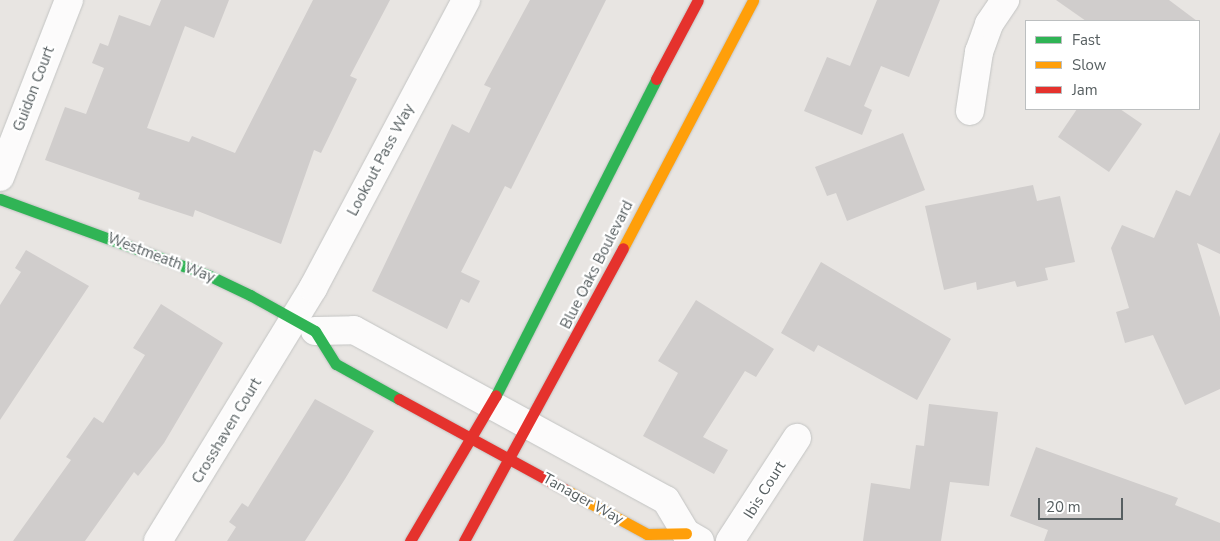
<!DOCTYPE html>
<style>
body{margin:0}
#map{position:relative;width:1220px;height:541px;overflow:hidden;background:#e8e5e2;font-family:"Nunito Sans",sans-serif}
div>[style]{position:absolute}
.building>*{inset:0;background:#d0cdcc}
.roads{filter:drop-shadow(0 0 1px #c3c4c3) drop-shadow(0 0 1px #c3c4c3)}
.street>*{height:28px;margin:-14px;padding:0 14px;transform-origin:14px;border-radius:14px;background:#fcfbfb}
.fast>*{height:11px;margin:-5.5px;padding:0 5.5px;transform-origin:5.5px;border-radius:5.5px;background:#30b455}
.slow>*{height:11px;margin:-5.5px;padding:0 5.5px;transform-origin:5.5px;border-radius:5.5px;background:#ff9f0a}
.jam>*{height:11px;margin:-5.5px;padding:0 5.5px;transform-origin:5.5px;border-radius:5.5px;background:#e5322d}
span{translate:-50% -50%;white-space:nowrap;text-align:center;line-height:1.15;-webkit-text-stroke:4.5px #fff;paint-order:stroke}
.street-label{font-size:15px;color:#575f61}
.legend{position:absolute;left:1025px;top:20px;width:175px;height:90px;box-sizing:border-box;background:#fff;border:1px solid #bcbfc0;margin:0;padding:6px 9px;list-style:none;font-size:15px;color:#575f61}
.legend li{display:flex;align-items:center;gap:10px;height:25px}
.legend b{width:25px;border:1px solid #bcbfc0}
.scale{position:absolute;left:1038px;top:498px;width:85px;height:22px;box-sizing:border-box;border:2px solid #575f61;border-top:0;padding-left:6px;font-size:15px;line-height:18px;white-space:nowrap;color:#575f61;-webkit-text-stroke:4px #fff;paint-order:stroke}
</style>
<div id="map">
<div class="building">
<i style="clip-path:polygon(161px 0,229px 0,214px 38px,185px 26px,147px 128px,189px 142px,192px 136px,235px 153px,313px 0,390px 0,350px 76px,357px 79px,321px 153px,314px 150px,281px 244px,195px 210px,193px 217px,138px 199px,140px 193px,45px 160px,65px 107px,86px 114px,104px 68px,92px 63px,100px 43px,108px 46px,119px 15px,150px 26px)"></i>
<i style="clip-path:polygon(530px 0,606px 0,511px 189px,505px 186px,461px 272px,480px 281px,469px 303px,461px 299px,447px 329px,372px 291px,452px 124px,469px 133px,491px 88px,484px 85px)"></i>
<i style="clip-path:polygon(877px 0,940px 0,909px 77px,881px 66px,864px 106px,872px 110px,862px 135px,804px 111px,827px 57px,850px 66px)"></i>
<i style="clip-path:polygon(1056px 0,1169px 0,1197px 21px,1086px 21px)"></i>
<i style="clip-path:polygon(1077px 109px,1120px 109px,1142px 124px,1109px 172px,1058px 137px)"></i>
<i style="clip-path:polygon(1220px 132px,1220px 254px,1197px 243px,1220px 317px,1220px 389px,1185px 405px,1153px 335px,1125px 343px,1116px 312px,1129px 308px,1111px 248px,1122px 225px,1154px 238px,1176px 190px,1190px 196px)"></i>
<i style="clip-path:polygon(903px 133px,925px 190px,847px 221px,836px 193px,827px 196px,815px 167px)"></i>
<i style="clip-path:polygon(1033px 185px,1037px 201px,1060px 196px,1075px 262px,1045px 268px,1048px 280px,1017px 287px,1015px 281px,977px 290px,976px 282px,944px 290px,925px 206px)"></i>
<i style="clip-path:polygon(26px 250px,89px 286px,0 420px,0 305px,21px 272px,15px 268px)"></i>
<i style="clip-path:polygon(821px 262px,951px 339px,917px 400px,818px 345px,814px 352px,781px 333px)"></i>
<i style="clip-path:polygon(696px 300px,774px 349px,756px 377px,745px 371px,703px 437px,728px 450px,714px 474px,643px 436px,678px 373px,658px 361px)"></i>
<i style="clip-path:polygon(161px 304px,223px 343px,164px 443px,138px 476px,134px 472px,85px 541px,13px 541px,71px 460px,66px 457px,94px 417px,103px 423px,145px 355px,133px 348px)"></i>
<i style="clip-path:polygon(315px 399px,374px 431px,345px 479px,305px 541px,227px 541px,236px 527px,229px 522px,242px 503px,248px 507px)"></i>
<i style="clip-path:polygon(929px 404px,998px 412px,989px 486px,950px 482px,941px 541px,863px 541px,871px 483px,910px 489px,916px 445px,924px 446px)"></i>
<i style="clip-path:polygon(1036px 447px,1178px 498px,1175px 505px,1220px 523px,1220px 541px,1044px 541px,1048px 530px,1010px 516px)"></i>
</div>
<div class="roads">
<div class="street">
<i style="left:970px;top:111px;width:60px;rotate:-81.3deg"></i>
<i style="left:979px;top:52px;width:30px;rotate:-70deg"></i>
<i style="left:989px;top:24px;width:29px;rotate:-56deg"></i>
<i style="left:0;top:177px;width:190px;rotate:-68.7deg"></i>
<i style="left:315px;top:331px;width:39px;rotate:-1deg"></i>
<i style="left:354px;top:330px;width:355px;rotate:28.6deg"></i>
<i style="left:666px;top:500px;width:39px;rotate:59deg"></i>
<i style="left:686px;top:533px;width:16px;rotate:30deg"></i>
<i style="left:158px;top:541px;width:297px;rotate:-58.5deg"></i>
<i style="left:313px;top:288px;width:326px;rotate:-62deg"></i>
<i style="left:730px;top:541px;width:123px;rotate:-57deg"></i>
</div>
<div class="fast">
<i style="left:0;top:199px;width:221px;rotate:20.1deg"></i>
<i style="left:208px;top:275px;width:47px;rotate:25.5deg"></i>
<i style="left:250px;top:295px;width:74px;rotate:29deg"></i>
<i style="left:315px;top:331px;width:39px;rotate:58deg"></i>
<i style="left:336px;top:364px;width:72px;rotate:29.1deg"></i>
<i style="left:496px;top:395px;width:354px;rotate:-63.1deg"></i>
</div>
<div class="slow">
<i style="left:623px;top:248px;width:280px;rotate:-62.3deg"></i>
<i style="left:566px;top:490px;width:92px;rotate:28.5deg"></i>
<i style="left:647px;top:534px;width:39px;rotate:-1deg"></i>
</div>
<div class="jam">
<i style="left:656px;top:79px;width:89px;rotate:-62deg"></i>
<i style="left:399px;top:399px;width:190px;rotate:28.6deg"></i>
<i style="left:410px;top:541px;width:169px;rotate:-59.5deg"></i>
<i style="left:464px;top:541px;width:333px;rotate:-61.5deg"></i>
</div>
</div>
<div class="street-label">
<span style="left:34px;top:89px;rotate:-69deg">Guidon Court</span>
<span style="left:381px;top:160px;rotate:-62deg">Lookout Pass Way</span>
<span style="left:161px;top:258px;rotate:21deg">Westmeath Way</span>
<span style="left:597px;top:265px;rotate:-63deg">Blue Oaks Boulevard</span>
<span style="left:227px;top:431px;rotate:-59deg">Crosshaven Court</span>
<span style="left:765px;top:490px;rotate:-58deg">Ibis Court</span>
<span style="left:583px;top:499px;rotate:29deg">Tanager Way</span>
</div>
<ul class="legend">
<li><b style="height:6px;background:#30b455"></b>Fast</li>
<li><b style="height:6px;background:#ff9f0a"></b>Slow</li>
<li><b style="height:6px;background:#e5322d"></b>Jam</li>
</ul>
<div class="scale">20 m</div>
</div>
